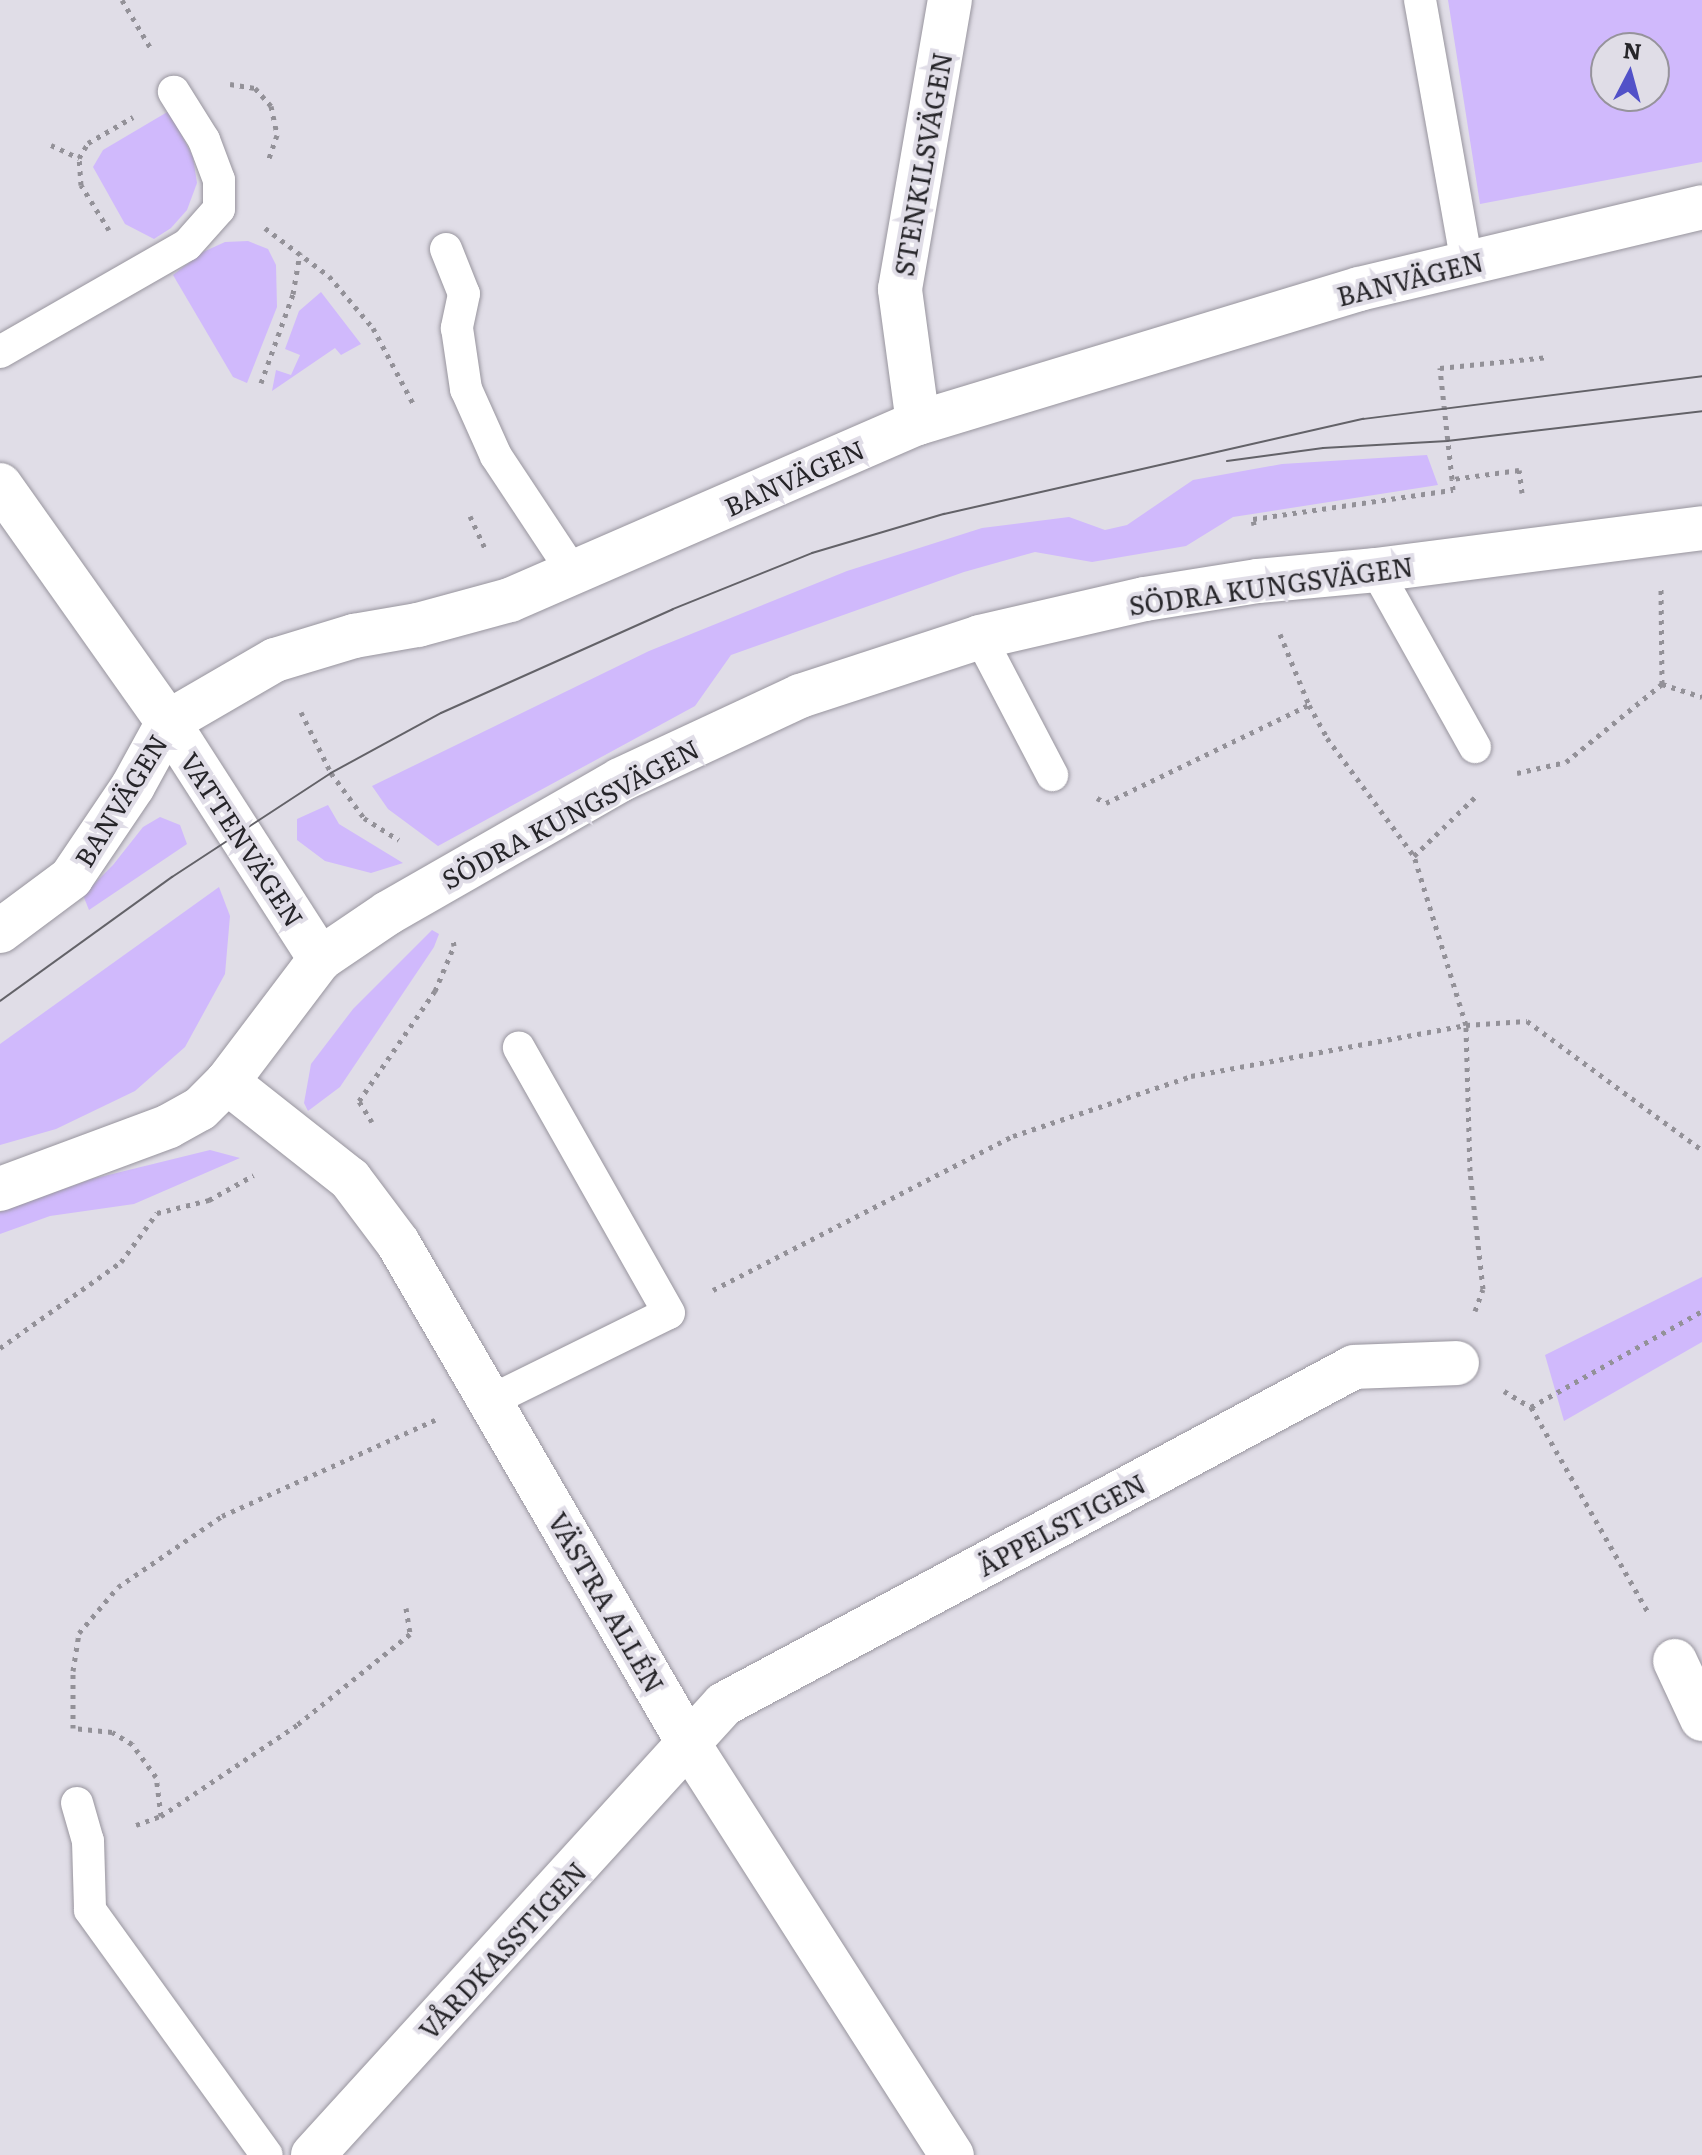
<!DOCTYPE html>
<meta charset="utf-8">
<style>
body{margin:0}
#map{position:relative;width:1702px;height:2155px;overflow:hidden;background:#e0dde7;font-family:Literata,serif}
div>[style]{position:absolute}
.green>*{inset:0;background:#d0b9fc}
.path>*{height:5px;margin-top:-2.5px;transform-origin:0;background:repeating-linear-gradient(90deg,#939198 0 4px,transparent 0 10px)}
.roads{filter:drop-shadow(0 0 2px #98959e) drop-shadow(0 0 2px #98959e)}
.service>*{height:32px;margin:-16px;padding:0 16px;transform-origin:16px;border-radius:16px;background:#fff}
.minor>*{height:44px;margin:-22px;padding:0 22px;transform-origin:22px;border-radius:22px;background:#fff}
.tertiary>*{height:44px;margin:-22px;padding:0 22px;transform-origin:22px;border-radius:22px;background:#fff}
.tram>*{height:2px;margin:-1px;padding:0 1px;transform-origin:1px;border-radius:1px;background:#636268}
span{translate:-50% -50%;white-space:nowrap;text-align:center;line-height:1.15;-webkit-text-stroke:8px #e0dde7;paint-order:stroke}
.street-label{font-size:26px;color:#262529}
.north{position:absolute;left:1590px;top:32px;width:80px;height:80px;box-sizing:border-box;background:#e0dde7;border:2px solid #96939b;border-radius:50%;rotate:6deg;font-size:22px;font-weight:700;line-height:32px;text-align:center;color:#262529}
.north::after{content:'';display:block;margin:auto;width:28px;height:36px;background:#5251c8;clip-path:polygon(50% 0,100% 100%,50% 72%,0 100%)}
</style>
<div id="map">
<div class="green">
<i style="clip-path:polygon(evenodd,1448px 0,1702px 0,1702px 162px,1480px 204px,1448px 0,1606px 48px,1654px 48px,1654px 96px,1606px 96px,1606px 48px)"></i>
<i style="clip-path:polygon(169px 111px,193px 157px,197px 183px,187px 210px,171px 228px,154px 239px,125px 224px,93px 167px,103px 150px)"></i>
<i style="clip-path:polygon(248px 241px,268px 249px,276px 265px,277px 307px,247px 383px,233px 377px,173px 275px,203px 252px,225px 242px)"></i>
<i style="clip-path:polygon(321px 292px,361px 344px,341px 355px,335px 348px,272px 391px,276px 370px,291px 375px,300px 355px,285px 349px,299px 311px)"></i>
<i style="clip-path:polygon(1427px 455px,1438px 485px,1233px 517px,1186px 546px,1092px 562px,1035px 552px,964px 572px,731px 655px,695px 706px,438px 846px,388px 809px,372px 786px,649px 651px,847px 571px,982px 528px,1069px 517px,1105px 530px,1127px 525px,1193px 480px,1282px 464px)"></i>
<i style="clip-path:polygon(328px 805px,339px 824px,403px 863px,371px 873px,325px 861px,297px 840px,297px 819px)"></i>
<i style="clip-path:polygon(160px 817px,180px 825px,187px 844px,89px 910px,83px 895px,113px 865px,143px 827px)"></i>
<i style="clip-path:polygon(219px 887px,230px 916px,225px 974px,185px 1047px,135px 1091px,56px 1129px,0 1145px,0 1044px)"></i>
<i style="clip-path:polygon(432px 930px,439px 934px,434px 947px,340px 1087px,308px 1111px,304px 1103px,311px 1064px,353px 1009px)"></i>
<i style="clip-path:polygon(210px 1150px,240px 1158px,134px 1204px,50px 1216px,0 1234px,0 1212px,92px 1179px)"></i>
<i style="clip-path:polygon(1702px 1277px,1702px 1342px,1564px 1421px,1545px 1355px)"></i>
</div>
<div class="path">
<i style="left:122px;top:0;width:55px;rotate:59.2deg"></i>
<i style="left:230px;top:84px;width:25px;rotate:9deg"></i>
<i style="left:255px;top:88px;width:24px;rotate:48deg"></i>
<i style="left:271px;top:106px;width:30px;rotate:78deg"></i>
<i style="left:277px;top:135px;width:28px;rotate:109deg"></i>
<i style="left:51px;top:145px;width:31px;rotate:25deg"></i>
<i style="left:265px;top:228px;width:80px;rotate:36.9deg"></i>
<i style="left:329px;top:276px;width:68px;rotate:49.8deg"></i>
<i style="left:373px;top:328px;width:89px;rotate:62deg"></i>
<i style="left:109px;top:230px;width:53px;rotate:-121.9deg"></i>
<i style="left:81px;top:185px;width:27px;rotate:-94deg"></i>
<i style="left:79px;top:158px;width:17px;rotate:-59deg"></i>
<i style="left:88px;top:143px;width:52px;rotate:-30deg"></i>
<i style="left:261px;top:383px;width:95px;rotate:-70.2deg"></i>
<i style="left:293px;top:294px;width:42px;rotate:-80.3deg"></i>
<i style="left:1522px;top:493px;width:23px;rotate:-97deg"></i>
<i style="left:1519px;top:470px;width:68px;rotate:172.3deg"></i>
<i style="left:1452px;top:479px;width:112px;rotate:-96.2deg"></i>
<i style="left:1440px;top:368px;width:109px;rotate:-5.8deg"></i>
<i style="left:470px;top:516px;width:38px;rotate:65deg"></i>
<i style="left:1254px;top:525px;width:6px;rotate:-99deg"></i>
<i style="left:1253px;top:519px;width:202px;rotate:-8.3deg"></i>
<i style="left:1453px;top:490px;width:11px;rotate:-95deg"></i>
<i style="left:1280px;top:634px;width:77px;rotate:67.8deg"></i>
<i style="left:1309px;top:705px;width:38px;rotate:61deg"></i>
<i style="left:1327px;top:738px;width:147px;rotate:53.6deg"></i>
<i style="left:1662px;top:684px;width:42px;rotate:18deg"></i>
<i style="left:301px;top:712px;width:68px;rotate:63.8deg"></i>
<i style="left:331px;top:773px;width:56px;rotate:53.7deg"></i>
<i style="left:364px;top:818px;width:41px;rotate:32.2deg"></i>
<i style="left:1517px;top:773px;width:50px;rotate:-12.7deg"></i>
<i style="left:1566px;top:762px;width:124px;rotate:-39.1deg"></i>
<i style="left:1662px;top:684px;width:96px;rotate:-90.6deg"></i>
<i style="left:1097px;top:798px;width:10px;rotate:29deg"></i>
<i style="left:1106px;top:803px;width:225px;rotate:-25.8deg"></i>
<i style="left:372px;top:1122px;width:25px;rotate:-122deg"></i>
<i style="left:359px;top:1101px;width:134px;rotate:-55.4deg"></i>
<i style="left:435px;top:991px;width:49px;rotate:-67.1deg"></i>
<i style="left:454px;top:946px;width:7px;rotate:-98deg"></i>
<i style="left:713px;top:1290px;width:337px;rotate:-27.2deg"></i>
<i style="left:1013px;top:1136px;width:188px;rotate:-18.6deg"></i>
<i style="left:1191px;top:1076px;width:280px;rotate:-10.5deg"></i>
<i style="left:1466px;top:1025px;width:61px;rotate:-3.8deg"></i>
<i style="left:1527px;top:1021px;width:217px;rotate:36.4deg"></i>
<i style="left:1475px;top:1311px;width:23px;rotate:-70deg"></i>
<i style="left:1483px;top:1289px;width:119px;rotate:-96.3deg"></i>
<i style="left:1470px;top:1171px;width:146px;rotate:-91.6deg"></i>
<i style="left:1466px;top:1025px;width:177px;rotate:-107.1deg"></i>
<i style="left:1414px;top:856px;width:85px;rotate:-44deg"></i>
<i style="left:0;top:1348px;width:148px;rotate:-35.4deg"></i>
<i style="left:121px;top:1262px;width:61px;rotate:-53.7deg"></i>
<i style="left:157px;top:1213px;width:54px;rotate:-14deg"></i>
<i style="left:209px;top:1200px;width:51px;rotate:-29.1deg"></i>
<i style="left:1504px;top:1391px;width:31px;rotate:31deg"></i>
<i style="left:1531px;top:1407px;width:238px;rotate:60.3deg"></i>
<i style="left:1531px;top:1407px;width:196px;rotate:-29.3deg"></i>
<i style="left:406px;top:1608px;width:26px;rotate:81deg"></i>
<i style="left:410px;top:1634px;width:145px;rotate:141.2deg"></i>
<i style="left:297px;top:1725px;width:164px;rotate:146.2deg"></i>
<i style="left:161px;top:1816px;width:39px;rotate:-97deg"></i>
<i style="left:156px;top:1777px;width:41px;rotate:-126deg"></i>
<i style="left:132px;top:1744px;width:23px;rotate:-149deg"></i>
<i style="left:112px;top:1732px;width:39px;rotate:-174deg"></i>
<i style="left:73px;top:1728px;width:57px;rotate:-90deg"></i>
<i style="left:73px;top:1671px;width:38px;rotate:-81deg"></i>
<i style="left:79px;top:1633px;width:60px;rotate:-49.7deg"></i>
<i style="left:118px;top:1587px;width:126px;rotate:-34.3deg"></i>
<i style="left:222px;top:1516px;width:234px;rotate:-24.3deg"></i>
<i style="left:136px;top:1825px;width:27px;rotate:-20deg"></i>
</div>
<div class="roads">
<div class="service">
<i style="left:1420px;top:0;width:267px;rotate:79.9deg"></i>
<i style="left:446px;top:249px;width:48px;rotate:68.2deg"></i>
<i style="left:464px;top:294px;width:35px;rotate:102deg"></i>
<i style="left:457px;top:328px;width:62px;rotate:81.6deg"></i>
<i style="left:466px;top:389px;width:73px;rotate:65.9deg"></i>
<i style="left:496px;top:456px;width:141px;rotate:56.5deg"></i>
<i style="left:0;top:352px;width:215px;rotate:-29.8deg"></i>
<i style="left:187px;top:245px;width:48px;rotate:-48.4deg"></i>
<i style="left:219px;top:209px;width:29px;rotate:-90deg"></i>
<i style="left:219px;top:180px;width:43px;rotate:-110.6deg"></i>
<i style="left:204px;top:140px;width:57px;rotate:-122deg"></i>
<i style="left:1376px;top:570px;width:203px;rotate:60.8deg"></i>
<i style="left:980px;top:637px;width:156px;rotate:62.4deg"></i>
<i style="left:490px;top:1401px;width:199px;rotate:-26.2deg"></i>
<i style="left:669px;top:1313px;width:305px;rotate:-119.5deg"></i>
<i style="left:77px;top:1803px;width:40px;rotate:74deg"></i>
<i style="left:88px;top:1841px;width:69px;rotate:88.3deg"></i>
<i style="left:90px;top:1910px;width:302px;rotate:54.2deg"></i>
</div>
<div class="minor">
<i style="left:918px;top:423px;width:135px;rotate:-97.7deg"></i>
<i style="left:900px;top:289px;width:293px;rotate:-80.2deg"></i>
<i style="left:0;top:485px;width:291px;rotate:54.7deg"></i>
<i style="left:168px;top:722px;width:282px;rotate:57.3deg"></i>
<i style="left:0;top:931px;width:89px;rotate:-36.7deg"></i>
<i style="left:71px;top:878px;width:111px;rotate:-56deg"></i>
<i style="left:133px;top:786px;width:73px;rotate:-61.3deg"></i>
<i style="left:168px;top:722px;width:124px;rotate:-30.1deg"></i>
<i style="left:275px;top:660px;width:83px;rotate:-16.9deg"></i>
<i style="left:354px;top:636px;width:65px;rotate:-9.8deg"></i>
<i style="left:418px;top:625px;width:95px;rotate:-15.2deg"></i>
<i style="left:510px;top:600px;width:445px;rotate:-23.5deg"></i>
<i style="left:918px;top:423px;width:461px;rotate:-16.9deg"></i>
<i style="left:1359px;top:289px;width:353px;rotate:-13.4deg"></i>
<i style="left:227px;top:1082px;width:157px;rotate:38.3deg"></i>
<i style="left:350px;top:1179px;width:80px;rotate:53.1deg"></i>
<i style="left:398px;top:1243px;width:582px;rotate:59.86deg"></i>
<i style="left:690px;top:1746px;width:486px;rotate:57.4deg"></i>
<i style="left:1675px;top:1661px;width:64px;rotate:65deg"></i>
<i style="left:313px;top:2155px;width:610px;rotate:-47.66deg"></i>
<i style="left:724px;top:1704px;width:714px;rotate:-28.14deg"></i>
<i style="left:1354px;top:1367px;width:103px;rotate:-2.2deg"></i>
</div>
<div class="tertiary">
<i style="left:0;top:1189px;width:180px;rotate:-20.4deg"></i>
<i style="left:169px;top:1126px;width:35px;rotate:-29deg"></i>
<i style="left:200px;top:1109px;width:38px;rotate:-45deg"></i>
<i style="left:227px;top:1082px;width:154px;rotate:-52.9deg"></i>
<i style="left:320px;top:959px;width:82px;rotate:-34.1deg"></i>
<i style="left:388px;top:913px;width:267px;rotate:-29.8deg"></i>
<i style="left:620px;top:780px;width:199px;rotate:-25deg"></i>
<i style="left:800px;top:696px;width:189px;rotate:-18.1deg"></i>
<i style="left:980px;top:637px;width:169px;rotate:-13deg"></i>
<i style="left:1145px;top:599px;width:114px;rotate:-9.1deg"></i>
<i style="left:1258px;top:581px;width:119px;rotate:-5.3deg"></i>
<i style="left:1376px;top:570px;width:329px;rotate:-7.3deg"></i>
</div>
</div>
<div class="tram">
<i style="left:1227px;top:461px;width:97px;rotate:-7.7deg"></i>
<i style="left:1323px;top:448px;width:125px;rotate:-3.2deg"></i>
<i style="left:1448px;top:441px;width:256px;rotate:-6.7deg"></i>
<i style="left:0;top:1001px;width:212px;rotate:-35.8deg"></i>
<i style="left:172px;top:877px;width:190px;rotate:-33.2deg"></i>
<i style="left:331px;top:773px;width:125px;rotate:-28.6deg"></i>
<i style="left:441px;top:713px;width:254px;rotate:-24.1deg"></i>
<i style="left:673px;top:609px;width:150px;rotate:-21.9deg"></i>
<i style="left:812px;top:553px;width:138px;rotate:-16.5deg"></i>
<i style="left:944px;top:514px;width:430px;rotate:-12.8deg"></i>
<i style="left:1363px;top:419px;width:342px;rotate:-7.2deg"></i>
</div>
<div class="street-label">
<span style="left:922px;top:164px;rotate:-80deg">STENKILSVÄGEN</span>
<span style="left:1410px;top:278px;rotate:-14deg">BANVÄGEN</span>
<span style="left:794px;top:477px;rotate:-24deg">BANVÄGEN</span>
<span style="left:1271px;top:585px;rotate:-8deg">SÖDRA KUNGSVÄGEN</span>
<span style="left:120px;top:800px;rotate:-58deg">BANVÄGEN</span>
<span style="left:570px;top:813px;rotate:-28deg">SÖDRA KUNGSVÄGEN</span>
<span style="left:243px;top:839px;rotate:57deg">VATTENVÄGEN</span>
<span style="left:1061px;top:1524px;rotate:-28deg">ÄPPELSTIGEN</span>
<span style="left:607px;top:1602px;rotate:60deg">VÄSTRA ALLÉN</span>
<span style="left:502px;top:1950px;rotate:-47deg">VÅRDKASSTIGEN</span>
</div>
<div class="north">N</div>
</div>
